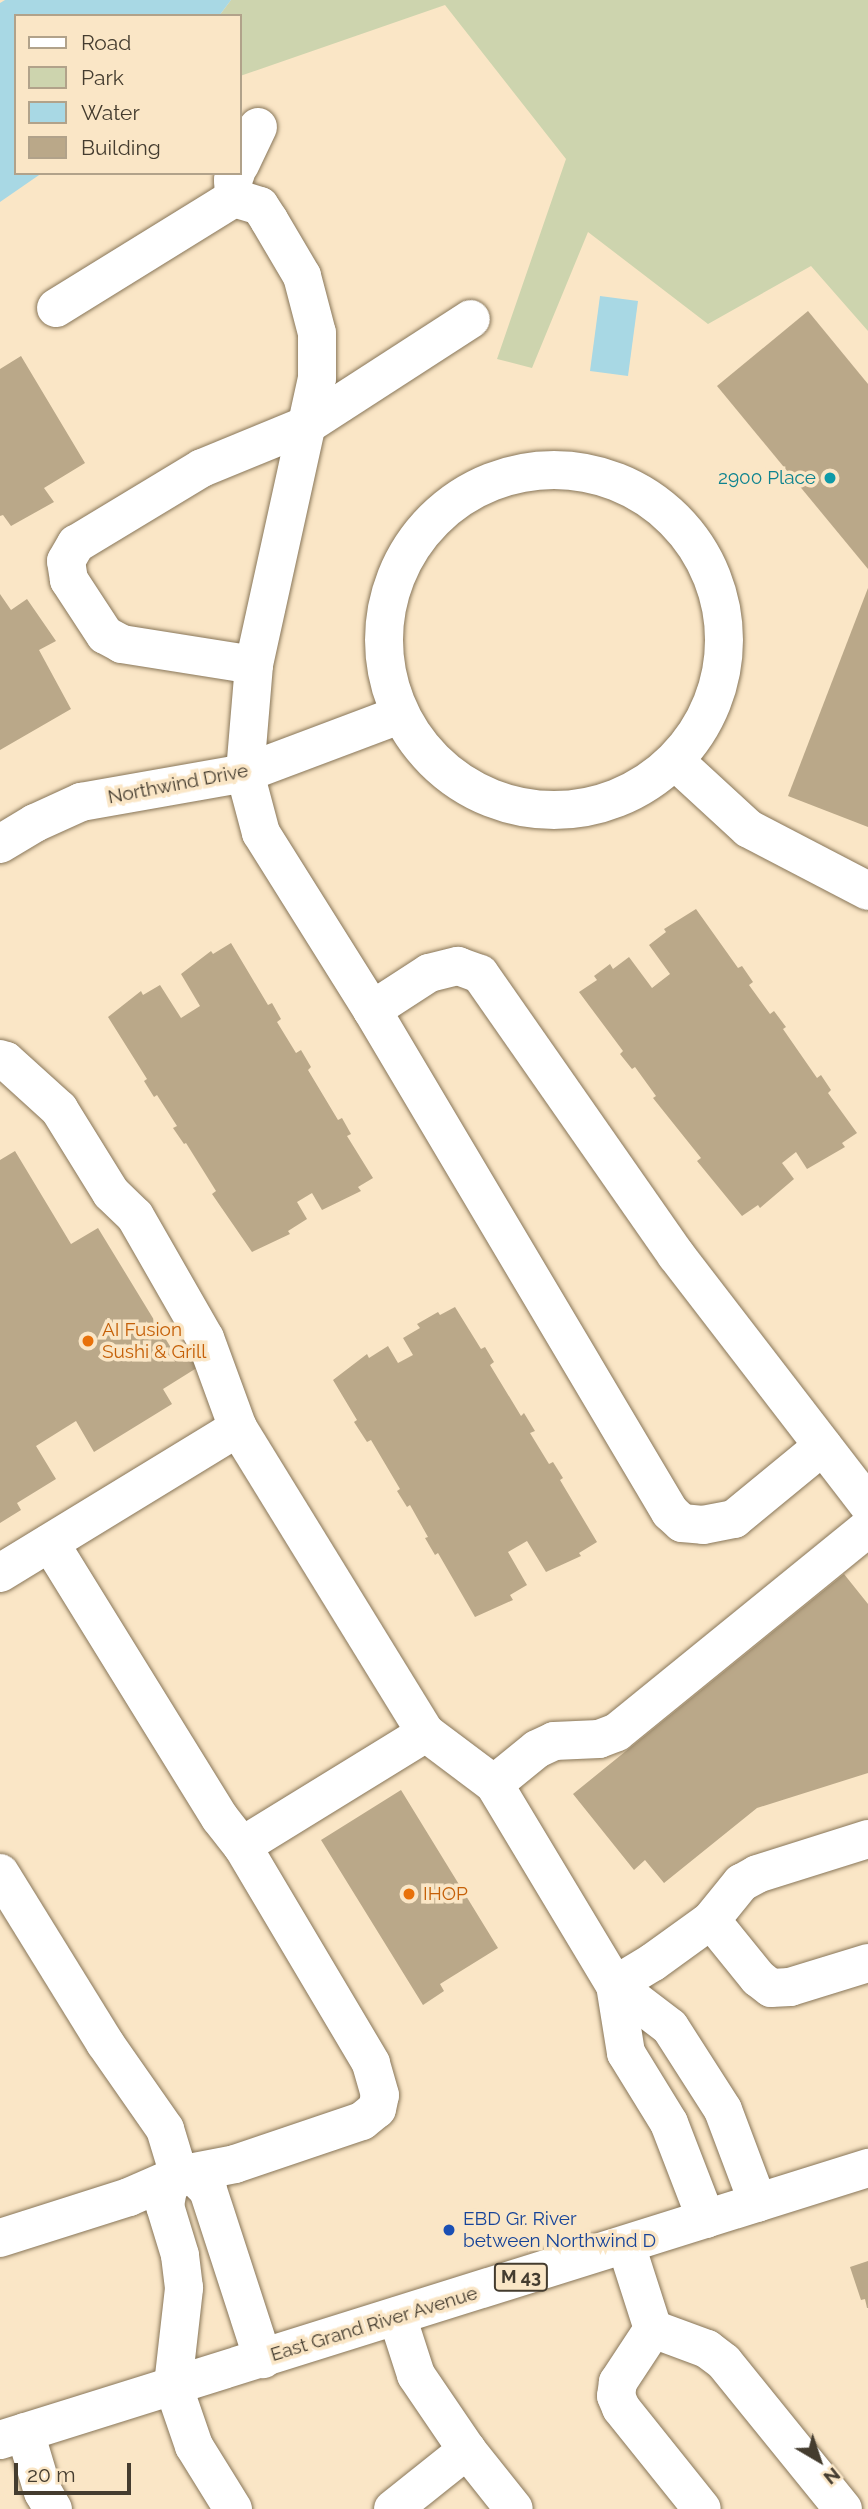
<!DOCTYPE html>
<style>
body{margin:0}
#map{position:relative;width:868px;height:2509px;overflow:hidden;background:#fae6c6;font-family:Raleway,sans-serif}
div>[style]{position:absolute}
.green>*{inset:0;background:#cdd4ae}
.water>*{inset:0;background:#a8d8e4}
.building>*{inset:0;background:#baa889}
.roads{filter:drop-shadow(0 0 2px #887659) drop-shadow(0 0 2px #887659)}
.minor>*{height:38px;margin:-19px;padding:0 19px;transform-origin:19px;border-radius:19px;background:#fff}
.minor>.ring{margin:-19px;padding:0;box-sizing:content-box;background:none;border:38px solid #fff;border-radius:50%}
.major>*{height:38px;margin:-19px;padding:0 19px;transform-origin:19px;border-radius:19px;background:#fff}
.dots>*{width:19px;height:19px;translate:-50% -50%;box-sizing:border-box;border:4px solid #fae6c6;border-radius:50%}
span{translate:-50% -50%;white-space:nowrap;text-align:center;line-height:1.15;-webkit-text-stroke:7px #fae6c6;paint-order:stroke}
.shield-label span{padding:2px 5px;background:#fae6c6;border:2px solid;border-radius:5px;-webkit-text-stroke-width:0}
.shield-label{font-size:18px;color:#443c2f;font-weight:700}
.culture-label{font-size:19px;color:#0d838f}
.right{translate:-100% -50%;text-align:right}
.street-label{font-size:19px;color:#443c2f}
.food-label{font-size:19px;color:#c56008}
.left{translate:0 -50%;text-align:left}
.transit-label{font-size:19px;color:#164399}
.legend{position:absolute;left:14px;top:14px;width:228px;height:161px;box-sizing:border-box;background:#fae6c6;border:2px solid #b1a28a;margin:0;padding:9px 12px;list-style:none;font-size:21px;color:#443c2f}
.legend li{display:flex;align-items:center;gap:14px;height:35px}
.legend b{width:35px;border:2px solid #b1a28a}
.north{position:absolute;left:784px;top:2425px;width:70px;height:70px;-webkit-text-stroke:5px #fae6c6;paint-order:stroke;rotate:141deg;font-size:19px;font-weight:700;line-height:28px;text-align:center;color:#443c2f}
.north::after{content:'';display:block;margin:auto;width:24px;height:32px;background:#443c2f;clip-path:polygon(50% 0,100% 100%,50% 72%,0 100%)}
.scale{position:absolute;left:14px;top:2463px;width:117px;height:32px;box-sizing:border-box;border:4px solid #443c2f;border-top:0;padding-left:9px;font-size:21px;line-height:24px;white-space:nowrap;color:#443c2f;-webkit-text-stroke:5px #fae6c6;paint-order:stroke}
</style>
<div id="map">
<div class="green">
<i style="clip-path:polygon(231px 0,868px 0,868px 331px,811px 266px,708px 324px,588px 232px,532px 368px,497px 359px,566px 159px,445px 5px,240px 76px,240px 16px,219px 16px)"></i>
</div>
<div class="water">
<i style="clip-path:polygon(5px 0,231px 0,219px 16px,16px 16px,16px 173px,42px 173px,0 202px,0 3px)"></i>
<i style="clip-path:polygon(600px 296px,638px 301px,628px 376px,590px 371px)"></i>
</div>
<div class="building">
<i style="clip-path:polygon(808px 311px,868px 384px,868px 569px,717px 386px)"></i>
<i style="clip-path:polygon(21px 356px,85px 463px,44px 488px,54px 502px,11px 526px,3px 515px,0 516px,0 369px)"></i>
<i style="clip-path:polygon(868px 588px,868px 827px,788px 796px)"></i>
<i style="clip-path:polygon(0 594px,11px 610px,27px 599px,56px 641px,39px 650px,71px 709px,0 750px)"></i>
<i style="clip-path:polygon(696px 909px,738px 968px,742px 966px,753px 982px,749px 985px,770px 1014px,774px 1011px,786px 1027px,783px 1029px,817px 1078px,821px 1075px,831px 1090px,828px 1093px,857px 1133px,842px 1143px,845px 1147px,807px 1169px,796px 1152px,782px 1163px,794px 1179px,760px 1208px,758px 1205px,742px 1216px,697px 1161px,701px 1158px,653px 1098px,656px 1096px,635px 1067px,632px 1069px,620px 1054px,623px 1051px,579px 992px,597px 980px,594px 976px,610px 964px,613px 969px,629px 957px,652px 988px,670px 974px,649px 945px,666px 932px,664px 929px)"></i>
<i style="clip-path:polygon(231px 943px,268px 1005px,272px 1003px,281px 1019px,277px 1022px,296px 1053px,301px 1050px,311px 1067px,308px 1070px,338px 1120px,342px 1118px,351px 1134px,347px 1136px,373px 1178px,358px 1187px,361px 1191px,322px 1210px,312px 1193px,297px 1202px,307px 1219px,288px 1231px,290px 1234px,252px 1252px,212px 1194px,216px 1191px,186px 1143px,184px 1144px,173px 1128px,177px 1126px,157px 1095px,154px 1097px,144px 1081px,147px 1079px,108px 1017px,141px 991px,143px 995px,160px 985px,181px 1018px,200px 1006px,181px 974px,211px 951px,213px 954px)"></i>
<i style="clip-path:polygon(15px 1151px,71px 1244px,98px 1228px,176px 1356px,192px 1346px,203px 1364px,163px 1389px,172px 1404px,94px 1452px,76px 1421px,36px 1446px,56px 1479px,17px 1503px,21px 1510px,0 1523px,0 1160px)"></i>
<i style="clip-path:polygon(455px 1307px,481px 1349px,485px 1347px,494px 1362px,490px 1365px,521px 1416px,524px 1413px,535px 1431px,530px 1433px,549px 1464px,553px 1462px,563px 1478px,560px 1480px,597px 1542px,579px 1553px,581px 1556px,546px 1572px,527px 1541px,508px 1552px,527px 1585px,510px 1595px,513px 1600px,475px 1617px,438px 1553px,435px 1555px,425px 1538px,428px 1537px,410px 1505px,407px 1507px,397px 1491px,400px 1489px,371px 1440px,367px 1442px,354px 1422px,357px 1420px,333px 1380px,367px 1354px,369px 1358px,388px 1346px,398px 1363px,413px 1355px,403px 1338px,420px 1328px,417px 1324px,438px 1312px,440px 1315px)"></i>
<i style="clip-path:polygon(844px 1574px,868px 1604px,868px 1773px,757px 1808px,664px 1883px,645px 1860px,634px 1870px,573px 1794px)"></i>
<i style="clip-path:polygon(401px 1790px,498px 1948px,440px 1984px,444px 1991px,423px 2005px,321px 1840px)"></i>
<i style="clip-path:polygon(868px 2261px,868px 2308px,867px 2308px,865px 2299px,861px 2300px,850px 2267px)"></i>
</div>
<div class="roads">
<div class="minor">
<i style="left:240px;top:165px;width:42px;rotate:-64.7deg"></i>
<i style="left:234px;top:198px;width:27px;rotate:17deg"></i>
<i style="left:260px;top:206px;width:17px;rotate:57deg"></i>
<i style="left:269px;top:220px;width:65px;rotate:59.5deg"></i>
<i style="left:302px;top:276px;width:59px;rotate:75.3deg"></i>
<i style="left:317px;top:333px;width:45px;rotate:90deg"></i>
<i style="left:317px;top:378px;width:294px;rotate:102.4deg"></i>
<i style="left:254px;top:665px;width:108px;rotate:94.8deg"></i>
<i style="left:245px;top:773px;width:62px;rotate:75.1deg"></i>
<i style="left:261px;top:833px;width:209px;rotate:57.9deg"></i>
<i style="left:372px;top:1010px;width:68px;rotate:-33deg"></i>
<i style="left:429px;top:973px;width:30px;rotate:-14deg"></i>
<i style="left:458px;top:966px;width:23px;rotate:20deg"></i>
<i style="left:480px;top:974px;width:343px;rotate:55.1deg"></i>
<i style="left:676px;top:1255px;width:314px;rotate:52.4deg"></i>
<i style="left:56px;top:308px;width:209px;rotate:-31.7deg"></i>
<i style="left:234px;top:198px;width:18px;rotate:-93deg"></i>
<i style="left:233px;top:180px;width:8px;rotate:-67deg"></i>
<i class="ring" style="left:384px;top:470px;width:302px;height:302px"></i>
<i style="left:254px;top:665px;width:134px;rotate:-171deg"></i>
<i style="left:122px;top:644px;width:19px;rotate:-152deg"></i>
<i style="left:105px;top:635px;width:66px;rotate:-123.2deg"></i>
<i style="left:69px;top:580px;width:19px;rotate:-99deg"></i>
<i style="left:66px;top:561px;width:20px;rotate:-60deg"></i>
<i style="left:76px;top:544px;width:147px;rotate:-31.1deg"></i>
<i style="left:202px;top:468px;width:113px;rotate:-22.3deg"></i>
<i style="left:307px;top:425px;width:195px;rotate:-32.9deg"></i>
<i style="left:675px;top:761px;width:100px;rotate:42.6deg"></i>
<i style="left:749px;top:829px;width:134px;rotate:27.5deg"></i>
<i style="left:0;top:844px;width:41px;rotate:-31deg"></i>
<i style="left:35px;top:823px;width:51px;rotate:-24.5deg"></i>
<i style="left:81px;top:802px;width:167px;rotate:-10deg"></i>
<i style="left:245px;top:773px;width:165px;rotate:-20.6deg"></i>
<i style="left:372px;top:1010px;width:584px;rotate:59.31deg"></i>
<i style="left:670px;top:1512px;width:16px;rotate:43deg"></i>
<i style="left:682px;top:1523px;width:21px;rotate:5deg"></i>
<i style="left:703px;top:1525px;width:32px;rotate:-11deg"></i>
<i style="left:734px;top:1519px;width:115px;rotate:-39.4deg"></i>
<i style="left:0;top:1059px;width:6px;rotate:18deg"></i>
<i style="left:6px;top:1061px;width:72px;rotate:42.2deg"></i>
<i style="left:59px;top:1109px;width:99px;rotate:58.2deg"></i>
<i style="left:111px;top:1193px;width:33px;rotate:44deg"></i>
<i style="left:135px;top:1216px;width:141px;rotate:60.2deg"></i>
<i style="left:205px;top:1338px;width:96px;rotate:69.9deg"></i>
<i style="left:238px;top:1428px;width:358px;rotate:58.4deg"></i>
<i style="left:426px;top:1733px;width:85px;rotate:36.9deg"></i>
<i style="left:494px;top:1784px;width:235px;rotate:59deg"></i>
<i style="left:615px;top:1985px;width:69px;rotate:80.8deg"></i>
<i style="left:626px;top:2053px;width:82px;rotate:58.4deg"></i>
<i style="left:669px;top:2123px;width:103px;rotate:68.9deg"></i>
<i style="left:50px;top:1543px;width:323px;rotate:58.3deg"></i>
<i style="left:220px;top:1818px;width:36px;rotate:52deg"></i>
<i style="left:0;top:1573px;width:279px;rotate:-31.4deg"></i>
<i style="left:494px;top:1784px;width:55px;rotate:-39.1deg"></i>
<i style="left:537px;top:1749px;width:19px;rotate:-25deg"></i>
<i style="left:554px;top:1741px;width:45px;rotate:-2.5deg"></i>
<i style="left:599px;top:1739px;width:19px;rotate:-21deg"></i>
<i style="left:617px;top:1732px;width:323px;rotate:-39.1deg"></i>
<i style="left:0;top:1873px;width:200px;rotate:58.3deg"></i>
<i style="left:105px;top:2043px;width:105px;rotate:55.1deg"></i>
<i style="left:165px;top:2129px;width:48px;rotate:73.1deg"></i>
<i style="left:711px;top:1920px;width:75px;rotate:51deg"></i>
<i style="left:758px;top:1978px;width:16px;rotate:38deg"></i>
<i style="left:771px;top:1988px;width:19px;rotate:-3deg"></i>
<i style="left:790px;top:1987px;width:82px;rotate:-17.1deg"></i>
<i style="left:615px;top:1985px;width:44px;rotate:-31.2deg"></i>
<i style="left:653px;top:1962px;width:72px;rotate:-35.9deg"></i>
<i style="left:711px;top:1920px;width:48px;rotate:-51deg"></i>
<i style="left:741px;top:1883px;width:18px;rotate:-29deg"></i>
<i style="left:757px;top:1874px;width:116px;rotate:-17.5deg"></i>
<i style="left:615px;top:1985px;width:69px;rotate:37.4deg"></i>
<i style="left:670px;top:2027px;width:98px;rotate:57.4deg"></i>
<i style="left:723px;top:2110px;width:99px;rotate:69.4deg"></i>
<i style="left:0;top:2238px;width:135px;rotate:-17.6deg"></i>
<i style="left:129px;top:2197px;width:55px;rotate:-23.7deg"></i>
<i style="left:179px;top:2175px;width:57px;rotate:-11.1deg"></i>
<i style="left:235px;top:2164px;width:134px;rotate:-18.7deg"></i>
<i style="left:362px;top:2121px;width:19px;rotate:-39deg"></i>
<i style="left:377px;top:2109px;width:14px;rotate:-78deg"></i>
<i style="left:380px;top:2095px;width:33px;rotate:-106deg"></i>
<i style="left:371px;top:2063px;width:252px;rotate:-120.7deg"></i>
<i style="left:242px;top:1846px;width:216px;rotate:-31.6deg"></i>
<i style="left:626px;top:2245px;width:88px;rotate:72.2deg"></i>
<i style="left:653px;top:2329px;width:64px;rotate:123.4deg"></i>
<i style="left:618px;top:2382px;width:14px;rotate:98deg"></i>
<i style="left:616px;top:2396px;width:13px;rotate:67deg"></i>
<i style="left:621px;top:2408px;width:129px;rotate:51.3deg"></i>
<i style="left:397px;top:2316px;width:62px;rotate:72.1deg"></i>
<i style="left:416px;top:2375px;width:91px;rotate:55.8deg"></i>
<i style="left:467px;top:2450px;width:75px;rotate:51.5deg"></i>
<i style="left:653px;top:2329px;width:58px;rotate:20.3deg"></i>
<i style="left:707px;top:2349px;width:21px;rotate:37deg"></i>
<i style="left:724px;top:2362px;width:189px;rotate:51deg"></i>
<i style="left:25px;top:2432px;width:63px;rotate:73.3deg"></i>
<i style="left:43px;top:2492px;width:20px;rotate:60deg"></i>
<i style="left:233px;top:2509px;width:74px;rotate:-121.8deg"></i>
<i style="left:194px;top:2446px;width:65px;rotate:-109deg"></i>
<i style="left:173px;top:2385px;width:98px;rotate:-83.5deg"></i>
<i style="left:184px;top:2288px;width:33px;rotate:-97deg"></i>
<i style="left:180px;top:2255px;width:51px;rotate:-107deg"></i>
<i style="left:165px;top:2206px;width:17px;rotate:-80deg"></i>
<i style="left:168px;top:2189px;width:18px;rotate:-52deg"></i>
<i style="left:179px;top:2175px;width:17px;rotate:10deg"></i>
<i style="left:196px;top:2178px;width:17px;rotate:45deg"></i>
<i style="left:208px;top:2190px;width:178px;rotate:72deg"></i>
<i style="left:393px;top:2509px;width:95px;rotate:-38.6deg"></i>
</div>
<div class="major">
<i style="left:0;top:2440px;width:910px;rotate:-17.4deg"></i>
</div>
</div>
<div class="dots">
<i style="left:830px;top:478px;background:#0f9aa8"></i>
<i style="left:88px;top:1341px;background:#e8710a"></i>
<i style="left:409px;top:1894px;background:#e8710a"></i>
<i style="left:449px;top:2230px;background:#1a4fb4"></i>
</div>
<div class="shield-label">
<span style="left:521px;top:2277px">M 43</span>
</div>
<div class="culture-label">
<span class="right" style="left:816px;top:478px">2900 Place</span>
</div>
<div class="street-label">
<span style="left:178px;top:784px;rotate:-11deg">Northwind Drive</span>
<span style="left:374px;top:2324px;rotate:-17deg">East Grand River Avenue</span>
</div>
<div class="food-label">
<span class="left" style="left:102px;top:1341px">AI Fusion<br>Sushi &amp; Grill</span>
<span class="left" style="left:423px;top:1894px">IHOP</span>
</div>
<div class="transit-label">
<span class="left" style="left:463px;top:2230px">EBD Gr. River<br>between Northwind D</span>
</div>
<ul class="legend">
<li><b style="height:9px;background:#fff"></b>Road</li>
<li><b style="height:19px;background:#cdd4ae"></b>Park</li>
<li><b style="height:19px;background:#a8d8e4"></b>Water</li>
<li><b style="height:19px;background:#baa889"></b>Building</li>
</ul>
<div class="north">N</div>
<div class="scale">20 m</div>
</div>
